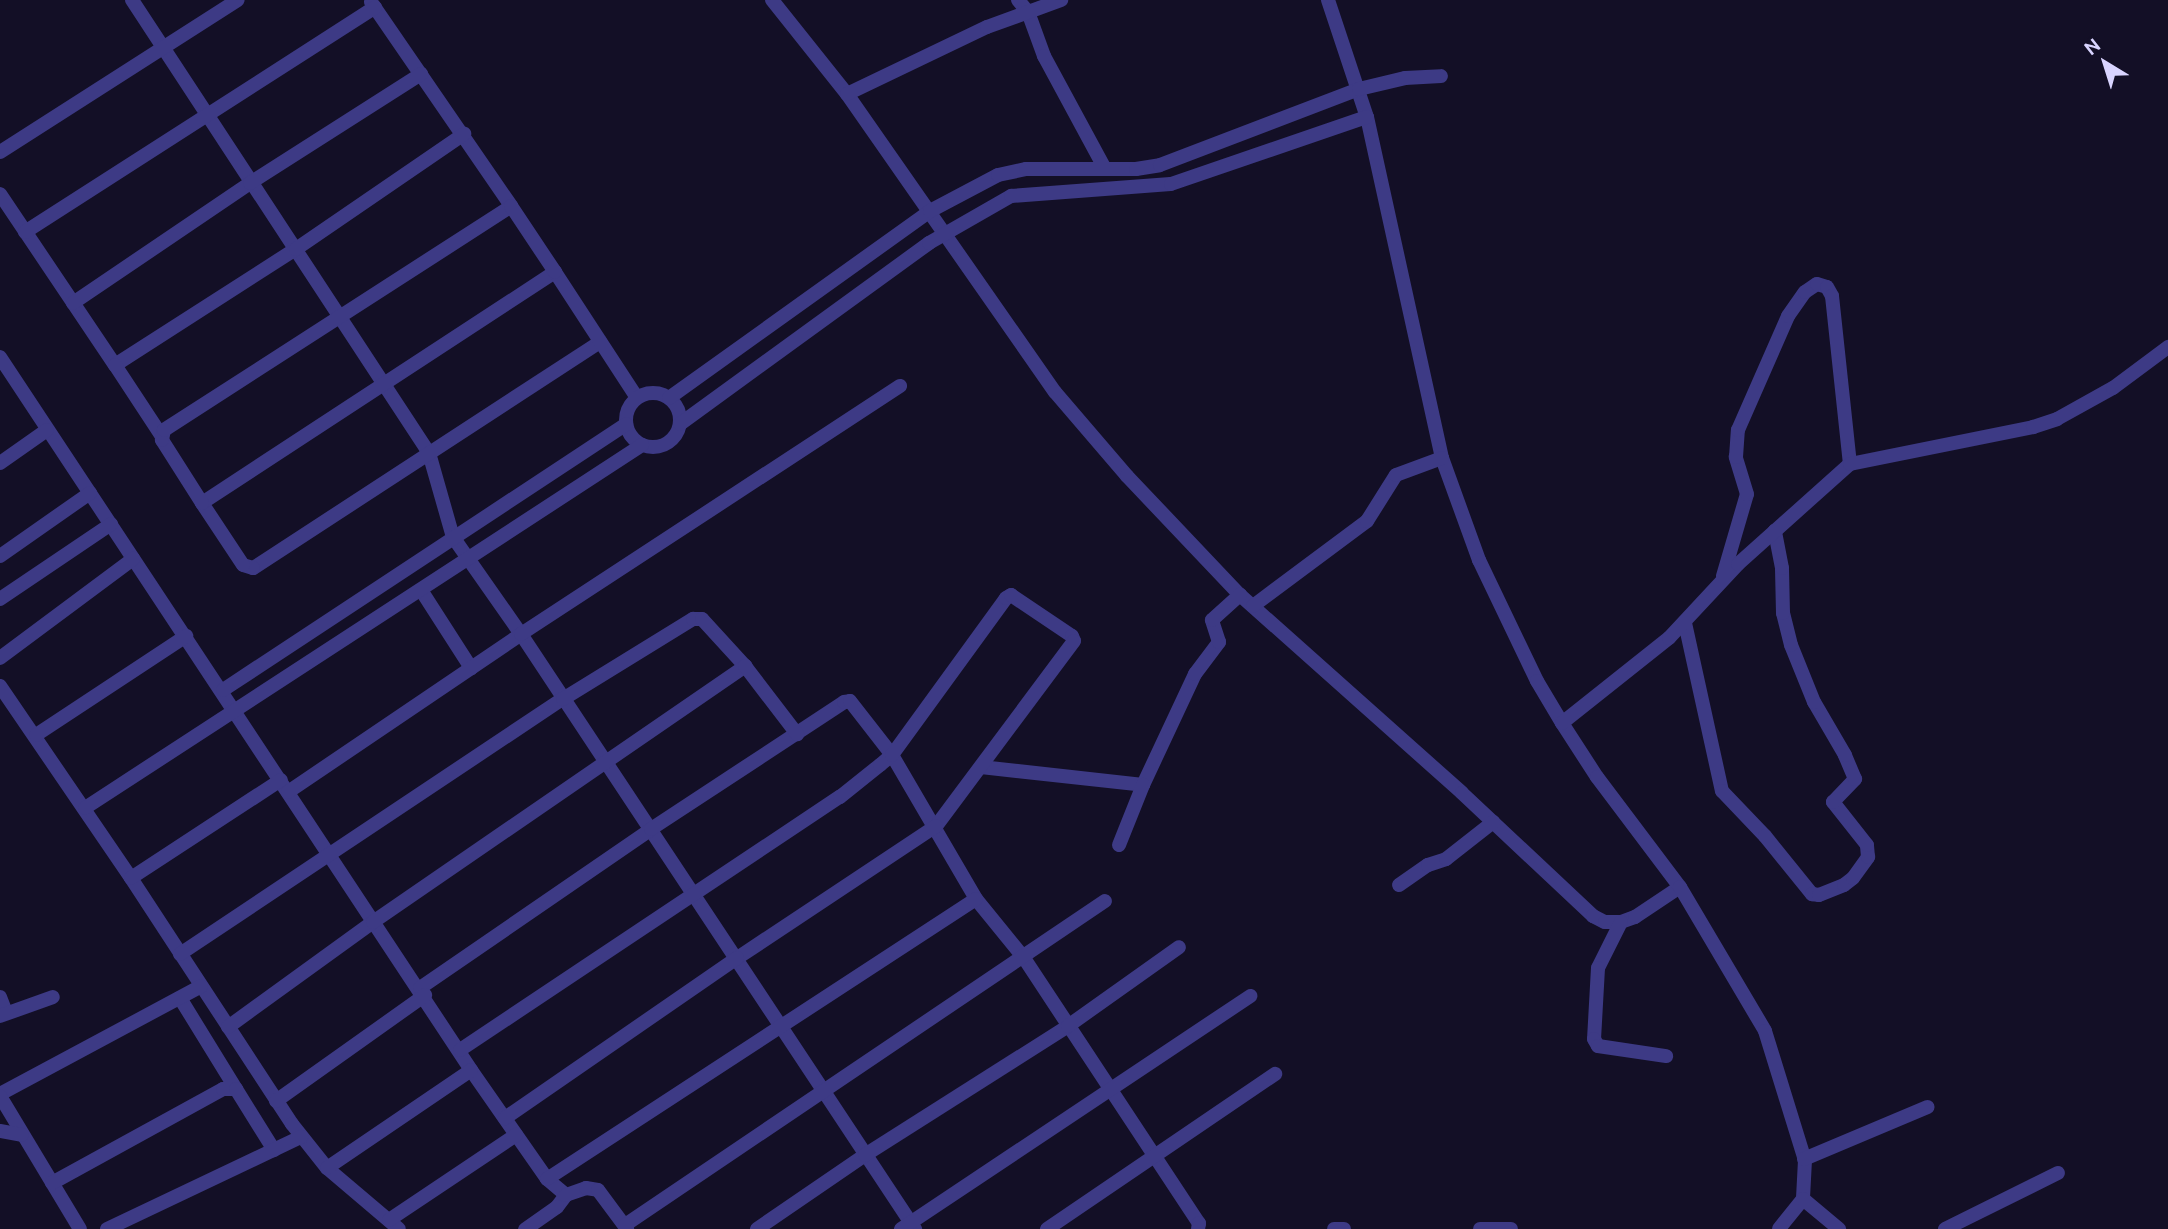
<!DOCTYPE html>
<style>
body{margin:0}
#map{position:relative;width:2168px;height:1229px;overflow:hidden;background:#130f26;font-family:Ubuntu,sans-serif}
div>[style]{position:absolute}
.street>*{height:14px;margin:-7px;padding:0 7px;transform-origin:7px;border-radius:7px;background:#3d3a85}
.street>.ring{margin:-7px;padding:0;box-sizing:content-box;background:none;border:14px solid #3d3a85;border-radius:50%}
span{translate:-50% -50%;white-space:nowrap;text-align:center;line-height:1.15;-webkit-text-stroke:7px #130f26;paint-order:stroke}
.north{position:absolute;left:2070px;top:28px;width:70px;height:70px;-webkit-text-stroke:5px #130f26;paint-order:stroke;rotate:322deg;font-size:19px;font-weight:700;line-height:28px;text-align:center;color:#d9d4ff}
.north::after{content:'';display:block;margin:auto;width:24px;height:32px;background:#d9d4ff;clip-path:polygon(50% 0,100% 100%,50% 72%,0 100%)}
</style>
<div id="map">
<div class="street">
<i style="left:132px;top:0;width:542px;rotate:56.75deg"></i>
<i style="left:429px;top:453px;width:87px;rotate:74.1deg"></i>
<i style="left:453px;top:537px;width:118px;rotate:55deg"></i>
<i style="left:521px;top:634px;width:714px;rotate:56.49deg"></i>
<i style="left:772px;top:0;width:120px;rotate:51.4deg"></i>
<i style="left:847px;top:94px;width:363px;rotate:55.1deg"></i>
<i style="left:1055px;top:392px;width:111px;rotate:49.4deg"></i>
<i style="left:1127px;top:476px;width:164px;rotate:46.5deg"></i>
<i style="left:1240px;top:595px;width:297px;rotate:41.7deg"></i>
<i style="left:1462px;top:793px;width:180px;rotate:43.2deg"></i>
<i style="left:1593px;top:916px;width:13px;rotate:27deg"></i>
<i style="left:1605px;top:922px;width:16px"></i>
<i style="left:1621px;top:922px;width:15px;rotate:-20deg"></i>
<i style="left:1635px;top:917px;width:54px;rotate:-33.7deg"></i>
<i style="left:1018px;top:0;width:16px;rotate:50deg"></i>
<i style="left:1028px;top:12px;width:47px;rotate:70deg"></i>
<i style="left:1044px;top:56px;width:128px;rotate:61.6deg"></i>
<i style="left:1328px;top:0;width:123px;rotate:71.6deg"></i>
<i style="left:1367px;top:117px;width:349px;rotate:77.6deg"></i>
<i style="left:1442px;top:458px;width:109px;rotate:70.1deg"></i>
<i style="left:1479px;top:560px;width:134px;rotate:64.4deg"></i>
<i style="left:1537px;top:681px;width:49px;rotate:59.2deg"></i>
<i style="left:1562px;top:723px;width:64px;rotate:57.1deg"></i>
<i style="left:1597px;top:777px;width:138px;rotate:53deg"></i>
<i style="left:1680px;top:887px;width:167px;rotate:59.4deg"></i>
<i style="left:1765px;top:1031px;width:135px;rotate:72.8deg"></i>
<i style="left:1805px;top:1160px;width:39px;rotate:93deg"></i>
<i style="left:1803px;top:1199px;width:38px;rotate:129deg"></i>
<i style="left:371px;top:2px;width:247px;rotate:55.5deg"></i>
<i style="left:847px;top:94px;width:155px;rotate:-25.6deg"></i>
<i style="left:987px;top:27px;width:79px;rotate:-20deg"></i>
<i style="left:0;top:152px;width:282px;rotate:-32.6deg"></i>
<i style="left:0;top:194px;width:206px;rotate:56.1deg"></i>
<i style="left:115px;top:365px;width:215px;rotate:-32.7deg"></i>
<i style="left:296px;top:249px;width:204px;rotate:-34.4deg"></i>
<i style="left:25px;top:232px;width:416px;rotate:-32.7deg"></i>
<i style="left:73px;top:303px;width:214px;rotate:-34.1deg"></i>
<i style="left:250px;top:183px;width:203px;rotate:-32.5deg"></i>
<i style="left:600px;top:342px;width:414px;rotate:146.9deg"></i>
<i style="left:253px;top:568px;width:10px;rotate:-163deg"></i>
<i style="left:243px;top:565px;width:74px;rotate:-123.5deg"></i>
<i style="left:202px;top:503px;width:422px;rotate:-33.2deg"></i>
<i style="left:555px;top:272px;width:150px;rotate:56.9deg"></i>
<i style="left:0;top:357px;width:855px;rotate:56.55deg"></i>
<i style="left:471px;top:1070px;width:133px;rotate:55.1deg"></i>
<i style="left:547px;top:1179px;width:25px;rotate:40deg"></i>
<i style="left:566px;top:1195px;width:15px;rotate:127deg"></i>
<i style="left:557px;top:1207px;width:39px;rotate:145deg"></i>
<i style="left:115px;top:365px;width:84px;rotate:56.7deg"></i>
<i class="ring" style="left:626px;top:393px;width:40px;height:40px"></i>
<i style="left:669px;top:398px;width:321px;rotate:-35.6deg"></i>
<i style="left:930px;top:211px;width:77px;rotate:-27.9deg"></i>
<i style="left:998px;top:175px;width:29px;rotate:-12deg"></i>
<i style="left:1026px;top:169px;width:110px"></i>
<i style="left:1136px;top:169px;width:24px;rotate:-9deg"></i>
<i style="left:1160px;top:165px;width:213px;rotate:-20.9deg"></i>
<i style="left:1359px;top:89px;width:47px;rotate:-13.4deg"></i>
<i style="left:1405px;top:78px;width:36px;rotate:-3deg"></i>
<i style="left:680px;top:424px;width:308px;rotate:-36deg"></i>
<i style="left:929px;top:243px;width:95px;rotate:-29.8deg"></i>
<i style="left:1011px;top:196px;width:160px;rotate:-4.3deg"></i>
<i style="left:1171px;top:184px;width:207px;rotate:-18.9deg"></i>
<i style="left:0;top:463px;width:57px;rotate:-35.1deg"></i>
<i style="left:202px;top:503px;width:75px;rotate:-122.4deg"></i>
<i style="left:162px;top:440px;width:10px;rotate:-79deg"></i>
<i style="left:164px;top:430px;width:413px;rotate:-32.8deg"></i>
<i style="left:511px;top:206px;width:79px;rotate:56.3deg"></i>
<i style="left:0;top:556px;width:110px;rotate:-35deg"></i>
<i style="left:1723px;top:576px;width:85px;rotate:-73.7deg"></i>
<i style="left:1747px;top:494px;width:39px;rotate:-107deg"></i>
<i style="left:1736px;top:457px;width:27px;rotate:-86deg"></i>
<i style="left:1738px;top:430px;width:124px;rotate:-66.3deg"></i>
<i style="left:1788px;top:316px;width:29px;rotate:-55deg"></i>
<i style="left:1805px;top:292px;width:14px;rotate:-34deg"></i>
<i style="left:1817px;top:284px;width:10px;rotate:17deg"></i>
<i style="left:1827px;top:287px;width:10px;rotate:61deg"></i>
<i style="left:1832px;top:296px;width:169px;rotate:83.9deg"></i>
<i style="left:421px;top:590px;width:93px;rotate:57.3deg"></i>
<i style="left:0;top:599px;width:134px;rotate:-34deg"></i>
<i style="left:1253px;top:606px;width:142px;rotate:-36.7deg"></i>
<i style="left:1367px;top:521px;width:54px;rotate:-57.8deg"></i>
<i style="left:1396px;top:475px;width:49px;rotate:-20.3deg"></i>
<i style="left:1685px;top:623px;width:172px;rotate:77.6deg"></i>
<i style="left:1722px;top:791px;width:62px;rotate:46.3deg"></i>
<i style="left:1765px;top:836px;width:75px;rotate:51deg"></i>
<i style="left:1812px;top:894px;width:7px;rotate:8deg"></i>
<i style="left:1819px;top:895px;width:27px;rotate:-22deg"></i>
<i style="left:1844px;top:885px;width:11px;rotate:-38deg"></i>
<i style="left:1853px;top:878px;width:26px;rotate:-54deg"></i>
<i style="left:1868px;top:857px;width:12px;rotate:-95deg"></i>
<i style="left:1867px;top:845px;width:55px;rotate:-128.3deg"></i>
<i style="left:1833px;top:802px;width:32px;rotate:-46deg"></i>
<i style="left:1855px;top:779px;width:26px;rotate:-113deg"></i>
<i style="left:1845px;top:755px;width:61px;rotate:-120.3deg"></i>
<i style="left:1814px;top:702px;width:61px;rotate:-112deg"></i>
<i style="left:1791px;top:645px;width:33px;rotate:-104deg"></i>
<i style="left:1783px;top:613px;width:45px;rotate:-91.3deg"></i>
<i style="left:1782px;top:568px;width:38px;rotate:-101deg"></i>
<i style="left:0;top:658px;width:166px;rotate:-36.7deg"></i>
<i style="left:0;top:686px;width:232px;rotate:55.7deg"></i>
<i style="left:131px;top:878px;width:294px;rotate:56.8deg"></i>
<i style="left:292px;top:1124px;width:56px;rotate:51.5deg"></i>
<i style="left:327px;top:1168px;width:94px;rotate:40.3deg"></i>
<i style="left:223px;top:690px;width:483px;rotate:-33.4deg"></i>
<i style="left:1562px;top:723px;width:137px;rotate:-38.5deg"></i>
<i style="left:1669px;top:638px;width:101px;rotate:-47deg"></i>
<i style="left:1738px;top:564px;width:150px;rotate:-41.8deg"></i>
<i style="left:1850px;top:464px;width:187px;rotate:-11.4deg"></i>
<i style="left:2033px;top:427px;width:25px;rotate:-18deg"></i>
<i style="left:2057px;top:419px;width:64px;rotate:-29deg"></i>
<i style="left:2113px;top:388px;width:69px;rotate:-36.7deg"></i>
<i style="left:36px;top:735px;width:180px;rotate:-33.4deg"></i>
<i style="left:981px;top:767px;width:163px;rotate:6.3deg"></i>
<i style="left:1143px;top:785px;width:123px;rotate:-64.9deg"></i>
<i style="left:1195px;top:674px;width:40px;rotate:-53deg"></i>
<i style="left:1219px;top:642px;width:23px;rotate:-108deg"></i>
<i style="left:1212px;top:620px;width:38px;rotate:-42deg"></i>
<i style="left:288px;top:792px;width:282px;rotate:-34.1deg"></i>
<i style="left:521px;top:634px;width:453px;rotate:-33.2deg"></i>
<i style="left:85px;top:808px;width:665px;rotate:-33.09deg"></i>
<i style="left:1119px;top:845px;width:65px;rotate:-68.2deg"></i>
<i style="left:131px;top:878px;width:179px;rotate:-33.2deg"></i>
<i style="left:1399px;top:885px;width:35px;rotate:-35deg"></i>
<i style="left:1428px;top:865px;width:19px;rotate:-18deg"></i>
<i style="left:1446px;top:859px;width:60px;rotate:-38.2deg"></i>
<i style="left:1621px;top:922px;width:51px;rotate:116.6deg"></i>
<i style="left:1598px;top:968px;width:71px;rotate:93.2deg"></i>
<i style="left:1594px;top:1039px;width:8px;rotate:60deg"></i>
<i style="left:1598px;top:1046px;width:69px;rotate:8.4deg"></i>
<i style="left:180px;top:954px;width:460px;rotate:-33.7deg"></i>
<i style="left:563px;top:699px;width:153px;rotate:-31.6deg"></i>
<i style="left:693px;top:619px;width:9px"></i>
<i style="left:702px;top:619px;width:64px;rotate:47.5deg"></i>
<i style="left:420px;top:988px;width:280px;rotate:-34.5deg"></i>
<i style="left:651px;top:829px;width:231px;rotate:-33.3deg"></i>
<i style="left:844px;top:702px;width:6px;rotate:-9deg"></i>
<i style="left:850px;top:701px;width:68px;rotate:52.1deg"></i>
<i style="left:892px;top:755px;width:167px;rotate:59.7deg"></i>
<i style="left:976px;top:899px;width:76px;rotate:50.9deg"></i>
<i style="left:1024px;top:958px;width:318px;rotate:56.6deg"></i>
<i style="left:1199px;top:1223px;width:6px;rotate:99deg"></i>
<i style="left:0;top:997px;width:17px;rotate:69deg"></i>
<i style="left:180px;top:998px;width:107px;rotate:58.4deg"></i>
<i style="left:0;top:1016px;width:56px;rotate:-19.7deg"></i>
<i style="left:228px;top:1027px;width:179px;rotate:-35.9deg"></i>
<i style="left:373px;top:922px;width:452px;rotate:-34.5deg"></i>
<i style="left:745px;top:666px;width:86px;rotate:52.6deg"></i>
<i style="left:460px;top:1050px;width:457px;rotate:-33.7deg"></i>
<i style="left:840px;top:797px;width:51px;rotate:-38.7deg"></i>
<i style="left:880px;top:765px;width:16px;rotate:-40deg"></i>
<i style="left:892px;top:755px;width:194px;rotate:-54deg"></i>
<i style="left:1006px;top:598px;width:6px;rotate:-31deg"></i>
<i style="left:1011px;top:595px;width:73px;rotate:33.9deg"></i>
<i style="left:1072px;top:636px;width:5px;rotate:68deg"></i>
<i style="left:1074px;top:641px;width:231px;rotate:126.7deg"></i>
<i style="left:936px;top:826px;width:239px;rotate:146.4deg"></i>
<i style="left:737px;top:958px;width:282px;rotate:145.4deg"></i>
<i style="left:0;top:1094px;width:228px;rotate:-28.2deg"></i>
<i style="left:0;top:1096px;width:155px;rotate:59deg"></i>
<i style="left:276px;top:1101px;width:183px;rotate:-35.4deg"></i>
<i style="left:0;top:1131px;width:22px;rotate:10deg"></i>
<i style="left:1804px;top:1159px;width:134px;rotate:-22.8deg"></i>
<i style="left:327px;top:1168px;width:174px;rotate:-34.2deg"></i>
<i style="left:547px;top:1179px;width:512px;rotate:-33.13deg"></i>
<i style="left:52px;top:1183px;width:195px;rotate:-28.8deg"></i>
<i style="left:223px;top:1089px;width:13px"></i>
<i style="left:236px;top:1089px;width:72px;rotate:58.1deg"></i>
<i style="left:566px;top:1195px;width:21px;rotate:-19deg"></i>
<i style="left:586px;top:1188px;width:12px;rotate:9deg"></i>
<i style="left:598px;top:1190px;width:49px;rotate:53.4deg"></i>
<i style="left:1803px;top:1199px;width:47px;rotate:39.8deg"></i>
<i style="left:389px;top:1220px;width:153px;rotate:-33.8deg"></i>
<i style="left:625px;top:1225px;width:579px;rotate:-34.02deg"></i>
<i style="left:107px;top:1229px;width:215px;rotate:-25.4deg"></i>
<i style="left:757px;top:1229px;width:131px;rotate:-34.4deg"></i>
<i style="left:865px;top:1155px;width:241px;rotate:-32.4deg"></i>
<i style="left:1068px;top:1026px;width:136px;rotate:-35.4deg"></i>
<i style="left:901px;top:1229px;width:420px;rotate:-33.7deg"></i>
<i style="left:1047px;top:1229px;width:276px;rotate:-34.2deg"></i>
<i style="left:1334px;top:1229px;width:10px"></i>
<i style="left:1480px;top:1229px;width:31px"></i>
<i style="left:1945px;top:1229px;width:126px;rotate:-26.4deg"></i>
</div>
<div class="north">N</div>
</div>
